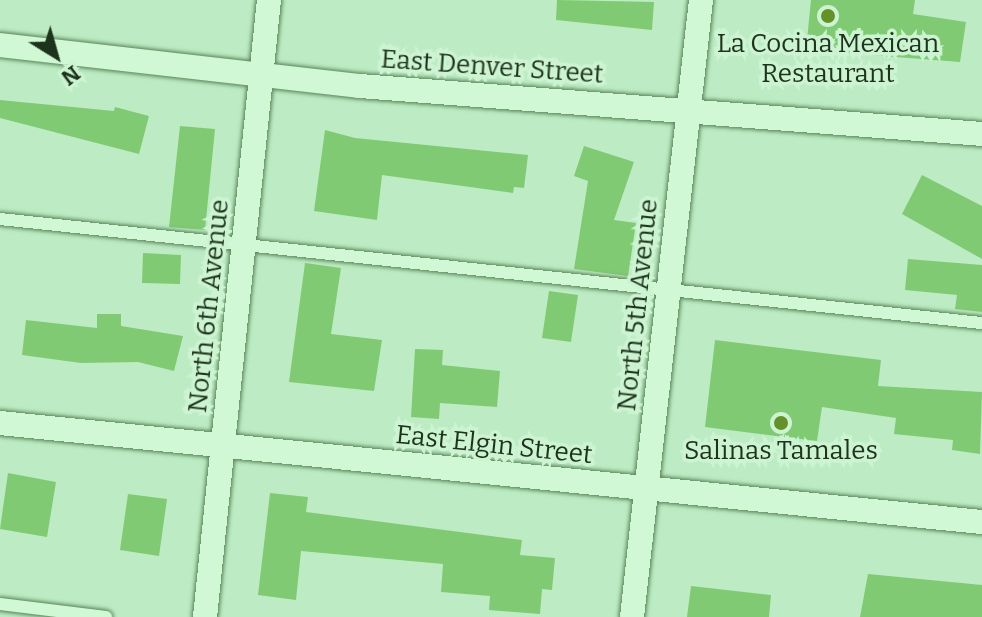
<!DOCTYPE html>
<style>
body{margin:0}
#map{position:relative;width:982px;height:617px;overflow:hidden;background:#bdecc4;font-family:Bitter,serif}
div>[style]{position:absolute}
.building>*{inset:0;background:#81ca74}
.roads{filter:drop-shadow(0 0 2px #598457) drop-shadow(0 0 2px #598457)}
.service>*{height:12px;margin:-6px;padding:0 6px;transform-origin:6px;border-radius:6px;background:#d0f8d5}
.minor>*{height:24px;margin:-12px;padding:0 12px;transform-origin:12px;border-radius:12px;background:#d0f8d5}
.dots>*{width:22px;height:22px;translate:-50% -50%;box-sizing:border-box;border:4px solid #cdf4d2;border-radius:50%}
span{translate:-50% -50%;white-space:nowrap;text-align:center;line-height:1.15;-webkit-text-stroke:7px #cdf4d2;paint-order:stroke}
.poi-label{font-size:26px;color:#1d331b}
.street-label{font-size:26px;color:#1d331b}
.north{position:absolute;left:16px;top:16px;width:80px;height:80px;-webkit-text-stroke:6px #cdf4d2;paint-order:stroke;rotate:143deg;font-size:22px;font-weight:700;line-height:32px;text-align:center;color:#1d331b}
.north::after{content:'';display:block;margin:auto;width:28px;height:36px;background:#1d331b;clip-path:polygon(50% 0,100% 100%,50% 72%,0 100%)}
</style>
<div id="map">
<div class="building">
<i style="clip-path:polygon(557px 0,654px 2px,652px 30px,556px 20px)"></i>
<i style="clip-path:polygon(811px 0,915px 0,913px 14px,966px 22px,960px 62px,806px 50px)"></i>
<i style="clip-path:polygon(0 100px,114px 111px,115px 107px,149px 116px,139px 154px,0 118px)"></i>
<i style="clip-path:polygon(180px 126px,215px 129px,205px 230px,169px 227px)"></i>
<i style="clip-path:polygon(325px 130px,355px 138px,528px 155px,524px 188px,514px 187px,513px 193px,382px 175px,377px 220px,314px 211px)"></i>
<i style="clip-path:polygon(584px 146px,634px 162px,614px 220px,636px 223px,628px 276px,574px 269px,588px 181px,574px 176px)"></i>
<i style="clip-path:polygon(922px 175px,982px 206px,982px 259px,902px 214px)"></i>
<i style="clip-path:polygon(143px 253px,181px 255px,180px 284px,142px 283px)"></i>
<i style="clip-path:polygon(908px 259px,982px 265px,982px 312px,955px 309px,957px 295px,905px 290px)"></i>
<i style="clip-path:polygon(305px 263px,341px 268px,331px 334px,382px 340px,374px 391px,289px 382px)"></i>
<i style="clip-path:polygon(549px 291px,578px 295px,571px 342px,542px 338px)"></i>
<i style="clip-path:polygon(97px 314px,121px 314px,121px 326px,183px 336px,174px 371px,138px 362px,81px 363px,22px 355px,26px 320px,97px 328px)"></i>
<i style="clip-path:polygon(715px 340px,881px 360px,878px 386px,982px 392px,980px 454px,952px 450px,953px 440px,894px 434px,896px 418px,822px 407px,817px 441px,705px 427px)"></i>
<i style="clip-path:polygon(415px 349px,443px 350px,442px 365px,500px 371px,497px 407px,440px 403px,439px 419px,411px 417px)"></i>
<i style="clip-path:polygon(8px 473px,56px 482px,47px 537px,0 529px)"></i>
<i style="clip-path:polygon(270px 493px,308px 497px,306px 512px,522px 540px,520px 555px,555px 558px,552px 590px,542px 589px,540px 614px,489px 610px,490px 596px,441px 592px,443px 564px,301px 551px,296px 600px,258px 595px)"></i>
<i style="clip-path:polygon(128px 494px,167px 499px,159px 556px,120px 550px)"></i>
<i style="clip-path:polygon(868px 574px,982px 585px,982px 617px,860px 617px)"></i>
<i style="clip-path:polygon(691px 586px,771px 595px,769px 617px,687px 617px)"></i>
</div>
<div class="roads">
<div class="service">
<i style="left:0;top:219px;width:987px;rotate:6.05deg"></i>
<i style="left:0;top:604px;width:107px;rotate:7deg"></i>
</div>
<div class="minor">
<i style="left:0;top:45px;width:362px;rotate:6.5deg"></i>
<i style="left:360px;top:86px;width:624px;rotate:4.41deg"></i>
<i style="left:0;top:423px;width:987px;rotate:5.76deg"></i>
<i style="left:205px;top:617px;width:620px;rotate:-84.08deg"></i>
<i style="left:632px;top:617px;width:621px;rotate:-83.62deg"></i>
</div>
</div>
<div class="dots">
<i style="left:828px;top:16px;background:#659228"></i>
<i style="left:781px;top:423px;background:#659228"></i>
</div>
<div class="poi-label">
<span style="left:828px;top:59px">La Cocina Mexican<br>Restaurant</span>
<span style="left:781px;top:451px">Salinas Tamales</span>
</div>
<div class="street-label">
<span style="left:492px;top:67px;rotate:4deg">East Denver Street</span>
<span style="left:638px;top:305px;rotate:-84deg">North 5th Avenue</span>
<span style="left:209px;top:306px;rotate:-84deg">North 6th Avenue</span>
<span style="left:494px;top:445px;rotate:6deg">East Elgin Street</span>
</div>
<div class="north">N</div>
</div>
